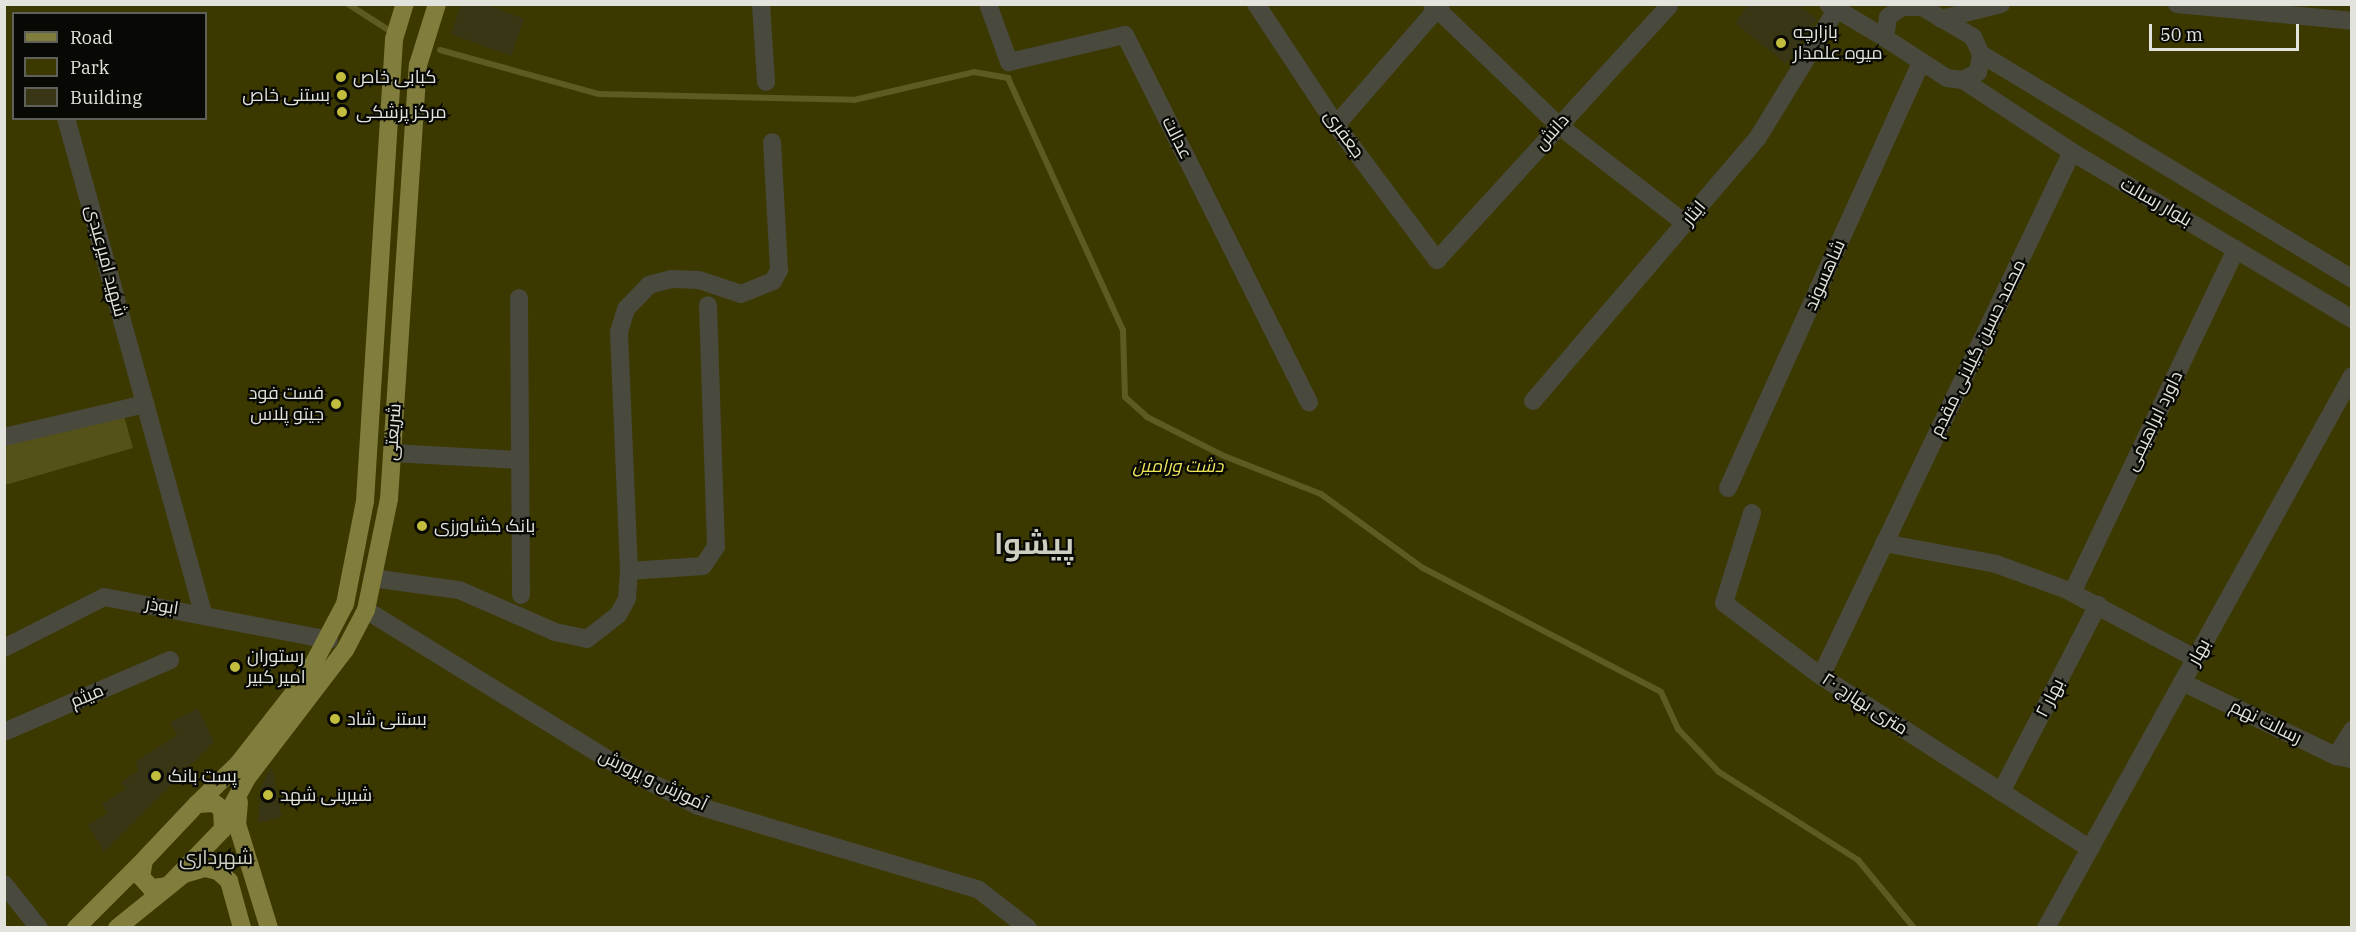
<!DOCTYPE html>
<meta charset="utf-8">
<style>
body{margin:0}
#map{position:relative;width:2356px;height:932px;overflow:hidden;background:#1e1e14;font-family:"IBM Plex Serif",Cairo,serif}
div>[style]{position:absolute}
.green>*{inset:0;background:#3c3900}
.forest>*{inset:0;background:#545119}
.stream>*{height:6px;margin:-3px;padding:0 3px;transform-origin:3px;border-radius:3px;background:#5d5a22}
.building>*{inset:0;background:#383615}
.minor>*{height:18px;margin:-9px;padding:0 9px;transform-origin:9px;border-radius:9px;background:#49493e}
.tertiary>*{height:18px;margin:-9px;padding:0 9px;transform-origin:9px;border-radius:9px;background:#49493e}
.secondary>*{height:18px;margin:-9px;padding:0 9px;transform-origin:9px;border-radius:9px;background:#49493e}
.primary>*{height:18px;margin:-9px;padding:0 9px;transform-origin:9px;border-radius:9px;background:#807d3d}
.dots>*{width:16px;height:16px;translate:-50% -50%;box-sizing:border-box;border:3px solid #080805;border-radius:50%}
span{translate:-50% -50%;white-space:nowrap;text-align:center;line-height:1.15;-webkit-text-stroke:4.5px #080805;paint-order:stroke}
.poi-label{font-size:18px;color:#e3e3dd}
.left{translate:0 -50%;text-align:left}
.right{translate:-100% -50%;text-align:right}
.street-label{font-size:18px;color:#e3e3dd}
.park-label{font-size:18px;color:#ede65b;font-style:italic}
.neighbourhood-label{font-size:20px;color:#cdcdc0}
.town-label{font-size:30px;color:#cdcdc0;font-weight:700}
.frame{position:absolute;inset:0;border:6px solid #e3e3dd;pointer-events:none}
.legend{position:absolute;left:12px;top:12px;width:195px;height:108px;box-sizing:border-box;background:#080805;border:2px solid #60605b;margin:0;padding:8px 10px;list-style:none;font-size:18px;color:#e3e3dd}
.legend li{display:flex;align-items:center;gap:12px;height:30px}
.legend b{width:30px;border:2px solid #60605b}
.scale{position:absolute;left:2149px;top:24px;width:150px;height:27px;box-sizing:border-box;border:3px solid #e3e3dd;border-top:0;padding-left:8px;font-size:18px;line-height:21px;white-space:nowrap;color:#e3e3dd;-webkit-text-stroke:4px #080805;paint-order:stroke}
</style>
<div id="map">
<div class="green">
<i style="clip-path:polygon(evenodd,5px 5px,2351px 5px,2351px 927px,5px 928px,5px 5px,14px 14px,206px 14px,206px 118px,14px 118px,14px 14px)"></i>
</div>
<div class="forest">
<i style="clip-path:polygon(122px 409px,133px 448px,5px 485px,5px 443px)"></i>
</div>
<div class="stream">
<i style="left:348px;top:4px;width:46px;rotate:32.7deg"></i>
<i style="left:440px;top:50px;width:165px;rotate:15.5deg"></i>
<i style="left:599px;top:94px;width:255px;rotate:1.3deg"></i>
<i style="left:854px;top:100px;width:123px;rotate:-13.1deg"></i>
<i style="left:974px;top:72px;width:35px;rotate:10deg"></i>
<i style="left:1008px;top:78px;width:277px;rotate:65.5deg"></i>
<i style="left:1123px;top:330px;width:67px;rotate:88.3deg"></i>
<i style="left:1125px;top:397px;width:30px;rotate:42deg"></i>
<i style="left:1147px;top:417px;width:86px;rotate:26.9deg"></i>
<i style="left:1224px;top:456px;width:104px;rotate:21.4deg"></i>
<i style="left:1321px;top:494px;width:126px;rotate:36deg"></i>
<i style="left:1423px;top:568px;width:268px;rotate:27.5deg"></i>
<i style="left:1661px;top:692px;width:41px;rotate:65.3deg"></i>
<i style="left:1678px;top:729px;width:59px;rotate:46.4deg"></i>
<i style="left:1719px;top:772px;width:165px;rotate:32.3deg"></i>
<i style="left:1858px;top:860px;width:88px;rotate:50.5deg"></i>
</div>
<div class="building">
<i style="clip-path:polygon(461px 4px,485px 4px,524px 19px,511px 56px,451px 34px)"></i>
<i style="clip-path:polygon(1749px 4px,1798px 4px,1817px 19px,1786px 64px,1735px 23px)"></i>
<i style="clip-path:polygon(198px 708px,214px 742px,104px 852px,88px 825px,107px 813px,102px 804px,125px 789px,121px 782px,139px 770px,135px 762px,177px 735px,170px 722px)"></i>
<i style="clip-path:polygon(272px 767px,282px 817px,258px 823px,261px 785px)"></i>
</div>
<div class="minor">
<i style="left:761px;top:4px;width:78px;rotate:86.3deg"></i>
<i style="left:988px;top:4px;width:62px;rotate:70.1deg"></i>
<i style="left:1009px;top:62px;width:119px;rotate:-13.1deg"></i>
<i style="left:1125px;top:35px;width:411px;rotate:63.4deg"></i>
<i style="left:1256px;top:4px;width:145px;rotate:56.5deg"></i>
<i style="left:1336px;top:125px;width:169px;rotate:53.2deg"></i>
<i style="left:1437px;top:260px;width:344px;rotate:-47.6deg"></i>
<i style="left:1432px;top:4px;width:175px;rotate:43.8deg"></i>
<i style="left:1558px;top:125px;width:160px;rotate:37.7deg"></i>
<i style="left:66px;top:118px;width:514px;rotate:74.53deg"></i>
<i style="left:1336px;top:125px;width:160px;rotate:-49deg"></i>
<i style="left:519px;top:298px;width:297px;rotate:89.6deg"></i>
<i style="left:1533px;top:401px;width:345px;rotate:-49.5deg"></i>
<i style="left:1757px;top:139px;width:151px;rotate:-58.5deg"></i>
<i style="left:4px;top:437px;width:145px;rotate:-13.2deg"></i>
<i style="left:392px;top:453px;width:128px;rotate:3.1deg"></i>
<i style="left:1728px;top:488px;width:467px;rotate:-65.6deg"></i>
<i style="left:1752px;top:513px;width:94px;rotate:107.3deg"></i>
<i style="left:1724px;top:603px;width:121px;rotate:37deg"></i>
<i style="left:1821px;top:676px;width:320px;rotate:32.7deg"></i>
<i style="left:1884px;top:543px;width:114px;rotate:10.6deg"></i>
<i style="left:1996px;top:564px;width:76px;rotate:20.1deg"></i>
<i style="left:2067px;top:590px;width:145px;rotate:28deg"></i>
<i style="left:629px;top:571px;width:74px;rotate:-3.9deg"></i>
<i style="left:703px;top:566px;width:23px;rotate:-56deg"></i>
<i style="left:716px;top:547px;width:242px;rotate:-91.9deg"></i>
<i style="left:372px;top:578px;width:88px;rotate:7.9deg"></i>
<i style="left:459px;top:590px;width:105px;rotate:23.6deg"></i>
<i style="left:555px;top:632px;width:33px;rotate:12deg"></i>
<i style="left:587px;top:639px;width:39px;rotate:-38deg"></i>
<i style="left:618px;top:615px;width:18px;rotate:-61deg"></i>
<i style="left:627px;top:599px;width:28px;rotate:-86deg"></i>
<i style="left:629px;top:571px;width:239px;rotate:-92.4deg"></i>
<i style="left:619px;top:332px;width:24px;rotate:-73deg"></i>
<i style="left:626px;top:309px;width:33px;rotate:-46deg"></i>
<i style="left:649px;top:285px;width:23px;rotate:-15deg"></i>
<i style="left:671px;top:279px;width:28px;rotate:2deg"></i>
<i style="left:699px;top:280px;width:44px;rotate:18.4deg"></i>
<i style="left:741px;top:294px;width:35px;rotate:-22deg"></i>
<i style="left:773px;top:281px;width:13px;rotate:-61deg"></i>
<i style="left:779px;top:270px;width:128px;rotate:-93.1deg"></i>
<i style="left:2072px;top:593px;width:381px;rotate:-64.5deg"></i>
<i style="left:366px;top:610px;width:301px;rotate:31.7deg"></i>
<i style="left:622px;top:768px;width:85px;rotate:26.6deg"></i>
<i style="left:698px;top:806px;width:293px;rotate:16.6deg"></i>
<i style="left:979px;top:890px;width:62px;rotate:37.8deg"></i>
<i style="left:4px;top:648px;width:112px;rotate:-27deg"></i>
<i style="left:104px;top:597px;width:229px;rotate:10.8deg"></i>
<i style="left:1821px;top:676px;width:581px;rotate:-64.41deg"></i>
<i style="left:2182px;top:682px;width:171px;rotate:25.7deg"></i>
<i style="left:2336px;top:756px;width:16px;rotate:11deg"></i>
<i style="left:4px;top:732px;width:181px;rotate:-23.4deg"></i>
<i style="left:2336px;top:756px;width:31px;rotate:-58deg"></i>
<i style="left:2001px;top:792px;width:211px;rotate:-62.6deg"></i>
<i style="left:4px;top:884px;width:56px;rotate:51.5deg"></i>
</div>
<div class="tertiary">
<i style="left:2177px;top:4px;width:176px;rotate:5.5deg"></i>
<i style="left:1941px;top:19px;width:62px;rotate:-14deg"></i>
</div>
<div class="secondary">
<i style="left:1828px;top:4px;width:66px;rotate:30.8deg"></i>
<i style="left:1917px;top:4px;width:65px;rotate:30.5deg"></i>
<i style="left:1973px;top:37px;width:19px;rotate:65deg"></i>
<i style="left:1981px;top:54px;width:18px;rotate:99deg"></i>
<i style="left:1978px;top:72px;width:17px;rotate:152deg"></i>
<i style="left:1963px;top:80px;width:16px;rotate:-173deg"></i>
<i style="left:1947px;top:78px;width:74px;rotate:-147.2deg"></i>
<i style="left:1885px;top:38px;width:21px;rotate:-82deg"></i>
<i style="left:1888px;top:17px;width:17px;rotate:-36deg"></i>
<i style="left:1902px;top:7px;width:18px"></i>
<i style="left:1981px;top:54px;width:434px;rotate:31.2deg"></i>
<i style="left:1963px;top:80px;width:131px;rotate:33.4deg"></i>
<i style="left:2072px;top:152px;width:326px;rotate:30.8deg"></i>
<i style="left:2046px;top:928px;width:631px;rotate:-61deg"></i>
</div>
<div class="primary">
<i style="left:239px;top:802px;width:22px;rotate:95deg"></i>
<i style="left:237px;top:824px;width:109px;rotate:72.9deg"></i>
<i style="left:197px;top:804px;width:17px;rotate:-3deg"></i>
<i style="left:214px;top:803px;width:10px;rotate:37deg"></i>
<i style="left:222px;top:809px;width:20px;rotate:87deg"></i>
<i style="left:223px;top:829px;width:79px;rotate:134deg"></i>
<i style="left:168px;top:886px;width:17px;rotate:173deg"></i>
<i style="left:151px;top:888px;width:15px;rotate:-132deg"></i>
<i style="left:141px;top:877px;width:17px;rotate:-80deg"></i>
<i style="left:144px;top:860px;width:77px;rotate:-46.6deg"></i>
<i style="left:197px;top:804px;width:57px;rotate:-44.3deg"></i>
<i style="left:238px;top:764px;width:112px;rotate:-51.9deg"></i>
<i style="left:307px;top:676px;width:81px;rotate:-62.2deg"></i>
<i style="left:345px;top:604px;width:105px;rotate:-79deg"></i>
<i style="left:365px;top:501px;width:463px;rotate:-86.4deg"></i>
<i style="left:394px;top:39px;width:37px;rotate:-73deg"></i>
<i style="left:226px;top:817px;width:44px;rotate:-61.7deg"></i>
<i style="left:247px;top:778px;width:161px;rotate:-52.6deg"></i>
<i style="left:345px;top:650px;width:45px;rotate:-62.3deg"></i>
<i style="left:366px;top:610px;width:113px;rotate:-78.3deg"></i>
<i style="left:389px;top:499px;width:435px;rotate:-86.2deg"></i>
<i style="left:418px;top:65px;width:64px;rotate:-72.7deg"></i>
<i style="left:76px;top:928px;width:93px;rotate:-45deg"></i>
<i style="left:117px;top:928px;width:86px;rotate:-38.9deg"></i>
<i style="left:184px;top:874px;width:22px;rotate:-16deg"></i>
<i style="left:205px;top:868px;width:13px;rotate:13deg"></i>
<i style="left:218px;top:871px;width:15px;rotate:42deg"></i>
<i style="left:229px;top:881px;width:49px;rotate:74.5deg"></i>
</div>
<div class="dots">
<i style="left:1781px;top:43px;background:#c3bd3e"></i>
<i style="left:341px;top:77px;background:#c3bd3e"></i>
<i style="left:342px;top:95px;background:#c3bd3e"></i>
<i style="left:342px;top:112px;background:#c3bd3e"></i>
<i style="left:336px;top:404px;background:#c3bd3e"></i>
<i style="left:422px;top:526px;background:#c3bd3e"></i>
<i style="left:235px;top:667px;background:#c3bd3e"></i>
<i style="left:335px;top:719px;background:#c3bd3e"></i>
<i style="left:156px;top:776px;background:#c3bd3e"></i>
<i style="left:268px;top:795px;background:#c3bd3e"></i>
</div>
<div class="poi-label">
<span class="left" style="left:1793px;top:43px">بازارچه<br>میوه علمدار</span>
<span class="left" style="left:353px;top:77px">کبابی خاص</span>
<span class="right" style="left:330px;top:95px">بستنی خاص</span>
<span class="left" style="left:356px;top:112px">مرکز پزشکی</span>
<span class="right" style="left:324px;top:404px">فست فود<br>جیتو پلاس</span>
<span class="left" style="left:434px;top:526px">بانک کشاورزی</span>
<span class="left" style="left:247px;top:667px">رستوران<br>امیر کبیر</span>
<span class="left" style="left:347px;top:719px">بستنی شاد</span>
<span class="left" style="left:168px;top:776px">پست بانک</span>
<span class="left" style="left:280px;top:795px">شیرینی شهد</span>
</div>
<div class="street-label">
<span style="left:1552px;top:132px;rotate:-48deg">دانش</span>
<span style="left:1344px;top:134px;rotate:54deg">جعفری</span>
<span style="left:1177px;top:138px;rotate:63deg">عدالت</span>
<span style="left:2156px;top:202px;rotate:30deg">بلوار رسالت</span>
<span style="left:1694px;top:213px;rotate:-50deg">ایثار</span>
<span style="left:106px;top:261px;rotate:75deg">شهید امیرعبدی</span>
<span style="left:1825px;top:275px;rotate:-66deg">شاهسوند</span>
<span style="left:1978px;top:348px;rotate:-64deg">محمد حسین گیلانی مقدم</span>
<span style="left:2154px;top:421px;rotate:-64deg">داورد ابراهیمی</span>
<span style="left:393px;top:432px;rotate:-86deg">شریعتی</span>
<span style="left:162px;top:606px;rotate:9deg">ابوذر</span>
<span style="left:2199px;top:652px;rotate:-61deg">بهار</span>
<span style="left:87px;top:696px;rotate:-23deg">میثم</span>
<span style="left:2050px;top:698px;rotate:-63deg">بهار ۲</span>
<span style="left:1865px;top:704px;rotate:33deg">۲۰ متری بهارچ</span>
<span style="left:2266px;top:722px;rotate:26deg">رسالت نهم</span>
<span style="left:653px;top:780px;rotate:26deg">آموزش و پرورش</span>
</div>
<div class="park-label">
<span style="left:1178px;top:466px">دشت ورامین</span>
</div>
<div class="neighbourhood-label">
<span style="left:216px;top:856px">شهرداری</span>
</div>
<div class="town-label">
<span style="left:1034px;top:543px">پیشوا</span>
</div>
<div class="frame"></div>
<ul class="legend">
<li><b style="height:8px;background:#807d3d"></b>Road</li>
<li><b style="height:16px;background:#3c3900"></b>Park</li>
<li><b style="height:16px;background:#383615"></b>Building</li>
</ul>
<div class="scale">50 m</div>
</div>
